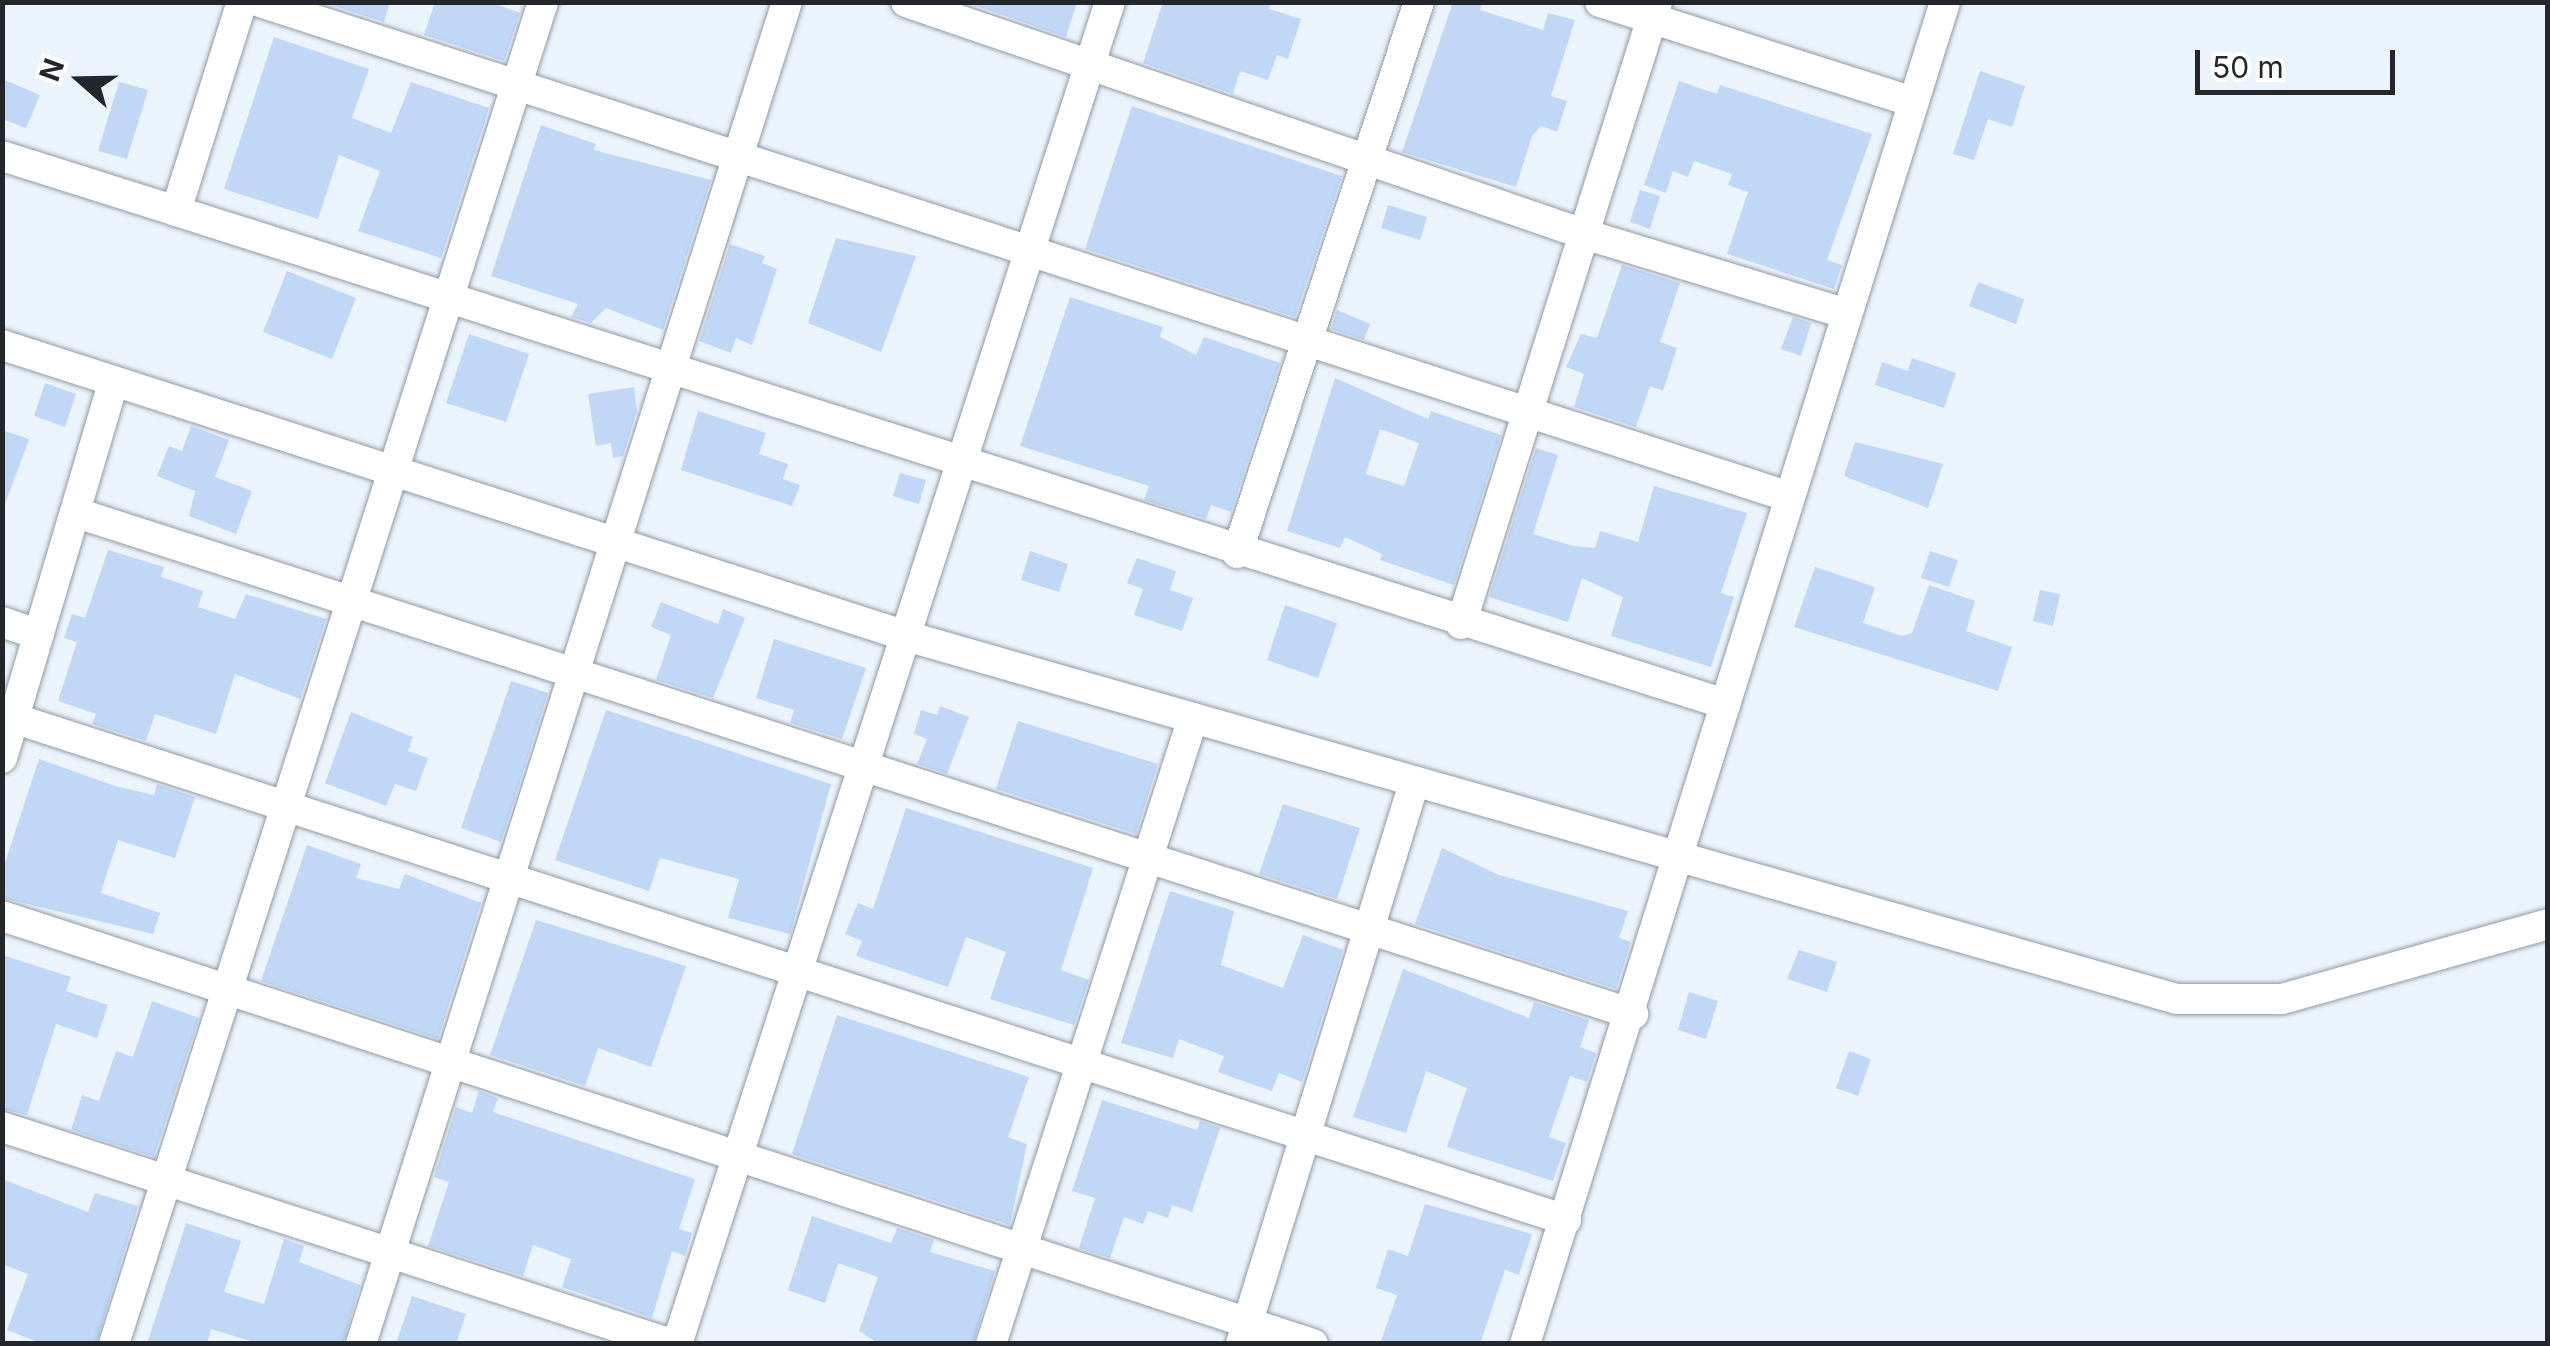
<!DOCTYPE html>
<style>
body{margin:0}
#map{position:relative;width:2550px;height:1346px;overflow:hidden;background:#ebf3fd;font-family:Inter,sans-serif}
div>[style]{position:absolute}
.building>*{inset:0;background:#c0d7f5}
.roads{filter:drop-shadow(0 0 2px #929aa3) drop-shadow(0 0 2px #929aa3)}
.minor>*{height:30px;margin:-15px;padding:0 15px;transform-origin:15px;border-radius:15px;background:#fff}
span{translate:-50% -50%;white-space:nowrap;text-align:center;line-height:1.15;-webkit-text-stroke:10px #fff;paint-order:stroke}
.frame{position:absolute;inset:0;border:5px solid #23262a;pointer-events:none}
.north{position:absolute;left:30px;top:30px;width:100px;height:100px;-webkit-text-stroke:8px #fff;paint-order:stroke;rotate:290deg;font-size:28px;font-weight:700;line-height:40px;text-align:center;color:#23262a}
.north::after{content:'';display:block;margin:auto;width:35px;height:45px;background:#23262a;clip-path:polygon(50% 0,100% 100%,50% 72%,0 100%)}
.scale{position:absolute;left:2195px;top:50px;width:200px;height:45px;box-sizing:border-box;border:5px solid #23262a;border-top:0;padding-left:12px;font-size:30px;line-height:35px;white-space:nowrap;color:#23262a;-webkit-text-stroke:8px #fff;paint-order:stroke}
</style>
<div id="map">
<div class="building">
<i style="clip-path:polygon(322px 2px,390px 2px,384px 22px)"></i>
<i style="clip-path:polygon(435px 2px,490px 2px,520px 13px,504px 61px,424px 35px)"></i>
<i style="clip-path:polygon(965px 2px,1077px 2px,1066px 37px)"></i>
<i style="clip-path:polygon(1163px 2px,1271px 2px,1269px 9px,1301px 19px,1288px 59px,1277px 55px,1268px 80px,1240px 71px,1233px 94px,1143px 63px)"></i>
<i style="clip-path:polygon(1453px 2px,1482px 2px,1480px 10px,1543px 30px,1548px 13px,1575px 20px,1551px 96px,1567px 101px,1557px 132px,1541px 126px,1532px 136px,1516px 187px,1402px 152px)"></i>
<i style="clip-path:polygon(274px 37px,369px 69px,352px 118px,391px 133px,411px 82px,489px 108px,441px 258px,358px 231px,380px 171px,339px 155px,318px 219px,224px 189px)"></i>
<i style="clip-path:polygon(1980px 71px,2025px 86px,2012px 127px,1988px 119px,1974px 160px,1953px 154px)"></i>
<i style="clip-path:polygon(2px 79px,40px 95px,26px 128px,2px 119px)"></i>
<i style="clip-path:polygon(1679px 81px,1717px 94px,1720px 85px,1872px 134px,1827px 260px,1842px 265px,1834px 289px,1727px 254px,1748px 192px,1728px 185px,1732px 174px,1694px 161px,1688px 177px,1673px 171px,1666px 193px,1644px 185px)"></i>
<i style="clip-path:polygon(119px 82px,148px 90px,127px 159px,98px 151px)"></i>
<i style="clip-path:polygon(1132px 106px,1342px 176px,1295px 317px,1085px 249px)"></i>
<i style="clip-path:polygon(541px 125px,596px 144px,594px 150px,711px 180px,663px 330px,606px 308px,591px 323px,571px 317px,578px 304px,491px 276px)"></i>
<i style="clip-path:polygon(1640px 190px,1660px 196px,1650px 229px,1630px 222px)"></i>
<i style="clip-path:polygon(1388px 205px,1427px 217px,1420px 240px,1381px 228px)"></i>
<i style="clip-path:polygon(836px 238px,916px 256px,881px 352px,808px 323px)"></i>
<i style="clip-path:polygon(730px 244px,765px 256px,762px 263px,777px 269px,752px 345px,736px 338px,731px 353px,699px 341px)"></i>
<i style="clip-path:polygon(1622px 265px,1680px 283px,1660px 342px,1677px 348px,1663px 391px,1650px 386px,1636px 427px,1574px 407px,1584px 374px,1566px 367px,1581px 334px,1597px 338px)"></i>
<i style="clip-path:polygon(287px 271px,356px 298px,332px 359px,263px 332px)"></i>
<i style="clip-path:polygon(1978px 282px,2024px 299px,2016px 324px,1969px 306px)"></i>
<i style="clip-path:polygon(1070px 297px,1163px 327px,1160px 337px,1196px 355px,1204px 337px,1280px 363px,1231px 512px,1211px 505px,1206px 519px,1144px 500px,1149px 486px,1020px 446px)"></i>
<i style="clip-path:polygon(1337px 310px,1370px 324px,1364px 340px,1331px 329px)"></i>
<i style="clip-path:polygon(1793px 317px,1811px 323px,1801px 356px,1781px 349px)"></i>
<i style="clip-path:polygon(469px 334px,529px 354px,506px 422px,446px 403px)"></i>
<i style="clip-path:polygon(1912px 358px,1956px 373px,1944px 408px,1875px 385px,1882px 362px,1908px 371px)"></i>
<i style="clip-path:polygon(evenodd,1335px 378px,1428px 419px,1431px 411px,1501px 435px,1454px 585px,1380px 560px,1382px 554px,1345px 537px,1340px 548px,1287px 531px,1335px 378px,1380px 429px,1419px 443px,1404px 486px,1366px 474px,1380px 429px)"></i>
<i style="clip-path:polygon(45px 383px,76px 394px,65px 427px,34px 416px)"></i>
<i style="clip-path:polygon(634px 387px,637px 411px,623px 456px,613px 458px,611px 443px,596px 446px,588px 394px)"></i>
<i style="clip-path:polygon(698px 411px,766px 433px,759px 454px,788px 464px,783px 479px,800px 485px,792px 506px,681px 470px)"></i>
<i style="clip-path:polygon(191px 426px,229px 440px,215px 477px,252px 491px,236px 534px,189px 516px,195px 491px,157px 476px,169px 446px,182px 451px)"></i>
<i style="clip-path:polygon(2px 430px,29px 439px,5px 504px,2px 503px)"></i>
<i style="clip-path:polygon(1855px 442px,1943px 464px,1928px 508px,1844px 476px)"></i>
<i style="clip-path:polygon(1536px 448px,1558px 455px,1533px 534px,1573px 546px,1595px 548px,1600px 531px,1638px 542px,1654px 486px,1747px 513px,1721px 593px,1734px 597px,1711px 667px,1611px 636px,1623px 597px,1582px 578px,1568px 622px,1489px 597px)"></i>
<i style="clip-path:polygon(900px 473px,926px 480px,919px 504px,893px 496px)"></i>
<i style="clip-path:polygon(108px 550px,164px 567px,161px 577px,203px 591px,198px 607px,235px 619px,246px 594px,326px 619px,300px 699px,235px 674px,216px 734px,155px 714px,146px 741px,92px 724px,96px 714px,58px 701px,77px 642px,64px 638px,72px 614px,85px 618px)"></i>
<i style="clip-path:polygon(1030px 551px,1068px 564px,1059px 592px,1021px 580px)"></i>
<i style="clip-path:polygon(1930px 551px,1958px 560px,1949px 587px,1921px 578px)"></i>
<i style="clip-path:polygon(1137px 558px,1176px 571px,1170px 590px,1193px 598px,1182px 631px,1134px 615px,1143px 589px,1127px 583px)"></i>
<i style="clip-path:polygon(1815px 567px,1875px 587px,1863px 623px,1902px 636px,1912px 633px,1929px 585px,1975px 601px,1966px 631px,2012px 647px,1998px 691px,1794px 627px)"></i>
<i style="clip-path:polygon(2040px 590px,2060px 594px,2053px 626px,2033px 621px)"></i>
<i style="clip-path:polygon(661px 602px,718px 624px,723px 609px,745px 618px,713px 698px,656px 680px,671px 635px,651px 627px)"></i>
<i style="clip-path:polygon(1285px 605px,1337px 623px,1318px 678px,1267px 660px)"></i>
<i style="clip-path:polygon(774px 639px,866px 668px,842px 739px,790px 723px,794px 710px,756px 698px)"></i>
<i style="clip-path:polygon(511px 681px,548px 693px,501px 842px,461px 828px)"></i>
<i style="clip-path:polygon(940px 706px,969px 717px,947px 774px,917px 764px,927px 739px,914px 734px,921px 710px,937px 715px)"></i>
<i style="clip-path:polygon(606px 710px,831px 784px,790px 934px,728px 918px,739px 879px,660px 858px,649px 891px,555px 860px)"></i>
<i style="clip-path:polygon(351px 712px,413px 737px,408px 751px,428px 758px,416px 791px,395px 784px,386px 806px,325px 783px)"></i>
<i style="clip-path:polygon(1018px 721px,1158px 764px,1136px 834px,996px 789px)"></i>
<i style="clip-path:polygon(39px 759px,115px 786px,154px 795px,157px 784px,195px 797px,175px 858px,118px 840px,104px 882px,101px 893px,160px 913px,153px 934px,2px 898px,2px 872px)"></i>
<i style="clip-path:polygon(1283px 804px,1360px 828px,1337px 899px,1259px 874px)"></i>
<i style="clip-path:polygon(906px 808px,1093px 868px,1061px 970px,1089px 980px,1074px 1025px,990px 999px,1006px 952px,966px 937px,948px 987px,856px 956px,862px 941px,845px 934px,858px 903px,873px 909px)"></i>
<i style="clip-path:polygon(307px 845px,361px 864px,356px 878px,399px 889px,405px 874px,481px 903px,438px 1039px,261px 981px)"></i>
<i style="clip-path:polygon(1442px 848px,1499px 875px,1628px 911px,1619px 938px,1631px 942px,1616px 989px,1415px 924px)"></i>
<i style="clip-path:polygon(1170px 891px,1234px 911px,1221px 965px,1283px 988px,1303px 935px,1343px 950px,1302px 1082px,1279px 1073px,1272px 1091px,1237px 1079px,1218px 1072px,1224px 1056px,1179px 1039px,1173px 1058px,1121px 1043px)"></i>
<i style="clip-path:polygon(536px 920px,686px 966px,651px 1067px,598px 1048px,585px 1086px,490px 1055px)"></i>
<i style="clip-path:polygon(1799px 950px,1837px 962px,1827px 992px,1787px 979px)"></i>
<i style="clip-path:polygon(2px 955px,71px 977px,66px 991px,108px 1005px,97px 1038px,56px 1024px,27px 1115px,2px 1109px)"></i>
<i style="clip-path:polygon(1403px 969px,1529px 1018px,1534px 1002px,1589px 1020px,1580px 1047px,1596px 1053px,1587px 1082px,1570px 1076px,1549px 1137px,1566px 1143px,1553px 1181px,1447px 1147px,1467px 1088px,1426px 1071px,1406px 1133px,1353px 1117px)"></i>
<i style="clip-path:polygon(1689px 992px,1718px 1001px,1706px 1039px,1678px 1030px)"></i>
<i style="clip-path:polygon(152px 1001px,199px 1018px,154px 1157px,71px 1130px,82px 1095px,99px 1101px,116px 1051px,133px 1057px)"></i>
<i style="clip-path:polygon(837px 1015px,1029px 1077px,1008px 1137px,1027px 1144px,1010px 1225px,792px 1154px)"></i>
<i style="clip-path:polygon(1849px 1051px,1871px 1059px,1858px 1096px,1836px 1088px)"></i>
<i style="clip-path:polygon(479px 1091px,498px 1098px,493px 1112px,695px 1179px,679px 1229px,692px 1233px,685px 1256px,672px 1251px,652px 1318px,562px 1287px,571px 1259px,533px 1245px,523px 1276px,428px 1246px,449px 1182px,434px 1177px,456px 1107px,472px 1113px)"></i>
<i style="clip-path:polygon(1102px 1100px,1197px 1130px,1200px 1121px,1220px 1128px,1192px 1212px,1172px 1205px,1168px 1218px,1148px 1211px,1143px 1224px,1124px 1217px,1110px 1258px,1079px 1248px,1095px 1198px,1072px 1191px)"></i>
<i style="clip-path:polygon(2px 1179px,88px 1212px,95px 1193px,138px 1206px,96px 1344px,43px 1344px,7px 1330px,28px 1274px,2px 1264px)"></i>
<i style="clip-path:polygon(1425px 1204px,1532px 1234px,1519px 1275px,1505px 1270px,1480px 1344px,1380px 1344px,1397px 1295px,1376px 1288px,1388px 1249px,1408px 1256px)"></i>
<i style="clip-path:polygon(812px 1216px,891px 1243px,897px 1228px,934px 1240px,930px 1252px,995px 1271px,973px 1344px,879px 1344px,859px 1331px,878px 1277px,838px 1263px,825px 1303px,788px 1290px)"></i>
<i style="clip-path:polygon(186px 1223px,241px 1241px,224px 1292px,264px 1304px,284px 1239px,304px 1246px,299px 1262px,360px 1285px,343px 1344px,260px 1344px,211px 1329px,207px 1344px,147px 1344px)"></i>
<i style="clip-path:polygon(412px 1296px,466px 1314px,456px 1344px,396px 1344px)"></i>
</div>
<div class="roads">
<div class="minor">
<i style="left:260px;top:2px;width:1605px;rotate:17.93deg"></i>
<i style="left:906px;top:2px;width:720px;rotate:18.89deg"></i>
<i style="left:1587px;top:235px;width:269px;rotate:16.9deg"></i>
<i style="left:1600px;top:2px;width:329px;rotate:17.7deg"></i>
<i style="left:2px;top:156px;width:182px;rotate:17.5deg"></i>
<i style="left:176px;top:211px;width:219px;rotate:-72.5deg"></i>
<i style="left:176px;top:211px;width:1626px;rotate:17.65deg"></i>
<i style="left:2px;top:345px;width:950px;rotate:17.84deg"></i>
<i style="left:906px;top:636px;width:1322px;rotate:15.94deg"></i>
<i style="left:2177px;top:999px;width:105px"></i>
<i style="left:2282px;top:999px;width:276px;rotate:-15.7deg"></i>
<i style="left:77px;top:513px;width:1635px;rotate:17.85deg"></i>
<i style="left:1237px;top:553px;width:580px;rotate:-71.72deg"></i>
<i style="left:2px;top:622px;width:39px;rotate:19deg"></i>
<i style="left:1461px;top:624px;width:652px;rotate:-72.51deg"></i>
<i style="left:16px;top:719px;width:1629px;rotate:17.91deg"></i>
<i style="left:2px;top:758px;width:390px;rotate:-73.5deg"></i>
<i style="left:2px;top:916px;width:1379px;rotate:18.08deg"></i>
<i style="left:2px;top:1127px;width:703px;rotate:17.97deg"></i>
<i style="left:114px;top:1344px;width:1409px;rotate:-72.27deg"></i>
<i style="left:361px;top:1344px;width:1408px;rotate:-72.39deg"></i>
<i style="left:677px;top:1344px;width:1410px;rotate:-72.12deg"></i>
<i style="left:991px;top:1344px;width:658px;rotate:-72.12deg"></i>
<i style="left:1241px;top:1344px;width:587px;rotate:-72.86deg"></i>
<i style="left:1525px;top:1344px;width:1406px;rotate:-72.62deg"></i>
</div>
</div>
<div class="frame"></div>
<div class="north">N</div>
<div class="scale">50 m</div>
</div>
